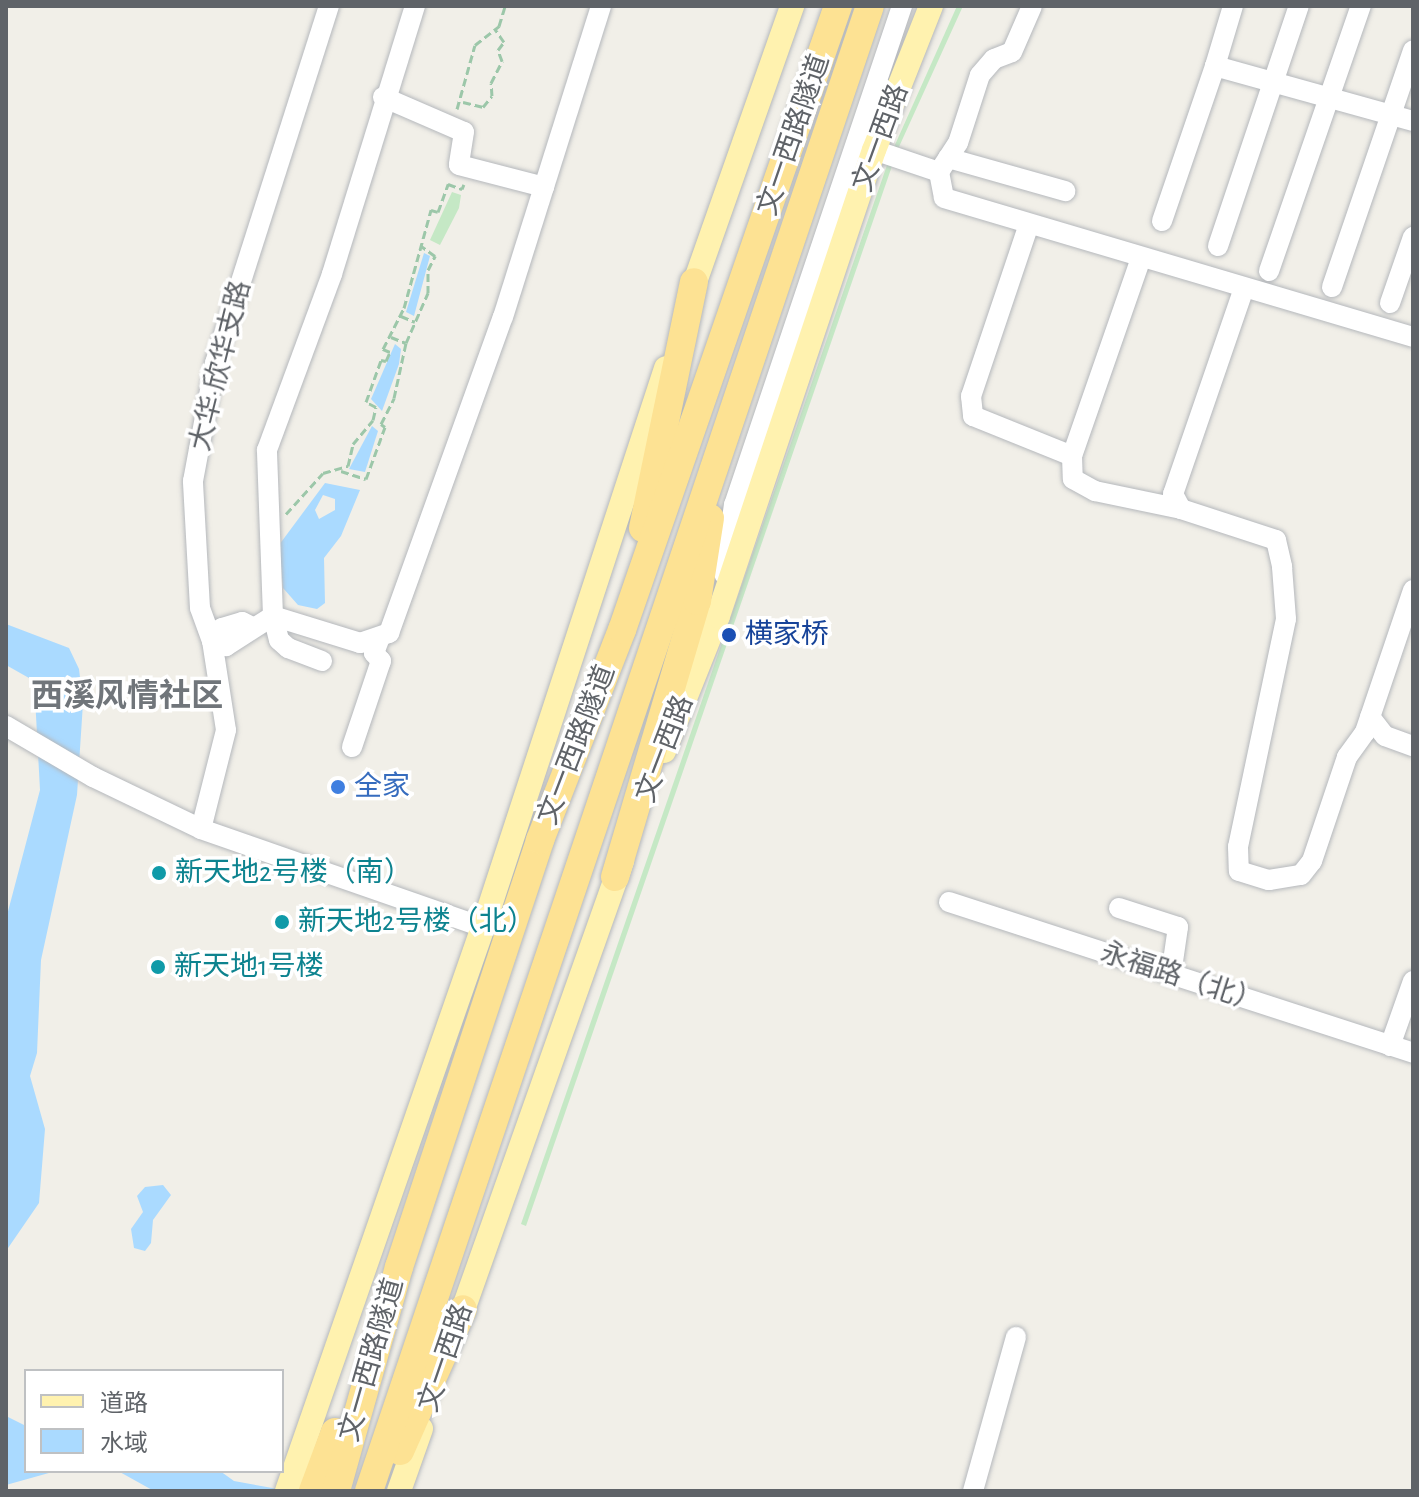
<!DOCTYPE html>
<meta charset="utf-8">
<style>
body{margin:0}
#map{position:relative;width:1419px;height:1497px;overflow:hidden;background:#f1efe8;font-family:"Alegreya Sans","Noto Sans SC",sans-serif}
div>[style]{position:absolute}
.green>*{inset:0;background:#c5e8c5}
.water>*{inset:0;background:#aadaff}
.path>*{height:3px;margin-top:-1.5px;transform-origin:0;background:repeating-linear-gradient(90deg,#9cc7a9 0 8px,transparent 0 12px)}
.roads{filter:drop-shadow(0 0 2px #b5b8bc) drop-shadow(0 0 2px #b5b8bc)}
.minor>*{height:20px;margin:-10px;padding:0 10px;transform-origin:10px;border-radius:10px;background:#fff}
.major>*{height:24px;margin:-12px;padding:0 12px;transform-origin:12px;border-radius:12px;background:#fff2af}
.highway>*{height:28px;margin:-14px;padding:0 14px;transform-origin:14px;border-radius:14px;background:#fde293}
.dots>*{width:22px;height:22px;translate:-50% -50%;box-sizing:border-box;border:4px solid #fff;border-radius:50%}
span{translate:-50% -50%;white-space:nowrap;text-align:center;line-height:1.15;-webkit-text-stroke:7px #fff;paint-order:stroke}
.street-label{font-size:28px;color:#5f6368}
.transit-label{font-size:28px;color:#164399}
.left{translate:0 -50%;text-align:left}
.shop-label{font-size:28px;color:#366cbe}
.culture-label{font-size:28px;color:#0d838f}
.quarter-label{font-size:32px;color:#70757a;font-weight:700}
.frame{position:absolute;inset:0;border:8px solid #5f6368;pointer-events:none}
.legend{position:absolute;left:24px;top:1369px;width:260px;height:104px;box-sizing:border-box;background:#fff;border:2px solid #bfc1c3;margin:0;padding:10px 14px;list-style:none;font-size:24px;color:#5f6368}
.legend li{display:flex;align-items:center;gap:16px;height:40px}
.legend b{width:40px;border:2px solid #bfc1c3}
</style>
<div id="map">
<div class="green">
<i style="clip-path:polygon(957px 6px,963px 6px,898px 149px,894px 147px)"></i>
<i style="clip-path:polygon(887px 165px,892px 166px,526px 1226px,521px 1224px)"></i>
<i style="clip-path:polygon(452px 192px,461px 195px,459px 208px,440px 245px,430px 240px)"></i>
</div>
<div class="water">
<i style="clip-path:polygon(424px 253px,430px 256px,414px 316px,406px 312px)"></i>
<i style="clip-path:polygon(395px 344px,401px 349px,399px 364px,382px 411px,371px 399px)"></i>
<i style="clip-path:polygon(372px 426px,378px 431px,365px 472px,349px 469px)"></i>
<i style="clip-path:polygon(evenodd,325px 483px,360px 490px,341px 536px,324px 558px,325px 603px,317px 609px,298px 605px,283px 588px,279px 545px,325px 483px,323px 495px,335px 499px,335px 510px,319px 519px,315px 510px,323px 495px)"></i>
<i style="clip-path:polygon(6px 624px,69px 648px,79px 669px,83px 703px,77px 795px,41px 960px,37px 1053px,30px 1076px,45px 1129px,39px 1203px,6px 1251px,6px 919px,40px 790px,35px 697px,29px 678px,6px 665px)"></i>
<i style="clip-path:polygon(163px 1185px,171px 1195px,153px 1220px,151px 1243px,145px 1251px,134px 1248px,131px 1229px,143px 1212px,137px 1196px,145px 1187px)"></i>
<i style="clip-path:polygon(6px 1416px,26px 1426px,26px 1471px,56px 1471px,6px 1485px)"></i>
<i style="clip-path:polygon(118px 1471px,220px 1471px,234px 1481px,278px 1489px,376px 1491px,154px 1491px)"></i>
</div>
<div class="path">
<i style="left:463px;top:102px;width:21px;rotate:14deg"></i>
<i style="left:483px;top:107px;width:14px;rotate:-51deg"></i>
<i style="left:492px;top:96px;width:13px;rotate:-94deg"></i>
<i style="left:491px;top:83px;width:25px;rotate:-63deg"></i>
<i style="left:502px;top:61px;width:12px;rotate:-110deg"></i>
<i style="left:498px;top:50px;width:10px;rotate:-53deg"></i>
<i style="left:504px;top:42px;width:16px;rotate:-125deg"></i>
<i style="left:457px;top:109px;width:66px;rotate:-74.3deg"></i>
<i style="left:475px;top:45px;width:31px;rotate:-38deg"></i>
<i style="left:499px;top:26px;width:21px;rotate:-73deg"></i>
<i style="left:401px;top:316px;width:15px;rotate:23deg"></i>
<i style="left:391px;top:337px;width:16px;rotate:22deg"></i>
<i style="left:341px;top:471px;width:26px;rotate:18deg"></i>
<i style="left:366px;top:479px;width:55px;rotate:-69.9deg"></i>
<i style="left:385px;top:427px;width:5px;rotate:-143deg"></i>
<i style="left:381px;top:424px;width:29px;rotate:-63deg"></i>
<i style="left:394px;top:398px;width:56px;rotate:-77.7deg"></i>
<i style="left:406px;top:343px;width:55px;rotate:-66.3deg"></i>
<i style="left:428px;top:293px;width:23px;rotate:-90deg"></i>
<i style="left:428px;top:270px;width:16px;rotate:-63deg"></i>
<i style="left:435px;top:256px;width:17px;rotate:-144deg"></i>
<i style="left:286px;top:514px;width:55px;rotate:-47.9deg"></i>
<i style="left:323px;top:473px;width:26px;rotate:-16deg"></i>
<i style="left:348px;top:466px;width:23px;rotate:-77deg"></i>
<i style="left:353px;top:444px;width:31px;rotate:-50deg"></i>
<i style="left:373px;top:420px;width:13px;rotate:-77deg"></i>
<i style="left:376px;top:407px;width:11px;rotate:-153deg"></i>
<i style="left:366px;top:402px;width:45px;rotate:-70.3deg"></i>
<i style="left:381px;top:360px;width:5px;rotate:11deg"></i>
<i style="left:386px;top:361px;width:10px;rotate:-66deg"></i>
<i style="left:390px;top:352px;width:8px;rotate:-157deg"></i>
<i style="left:383px;top:349px;width:46px;rotate:-62.9deg"></i>
<i style="left:404px;top:308px;width:102px;rotate:-74.6deg"></i>
<i style="left:431px;top:210px;width:7px;rotate:16deg"></i>
<i style="left:438px;top:212px;width:30px;rotate:-70deg"></i>
<i style="left:448px;top:184px;width:15px;rotate:20deg"></i>
<i style="left:462px;top:189px;width:5px;rotate:-68deg"></i>
</div>
<div class="roads">
<div class="minor">
<i style="left:1233px;top:6px;width:63px;rotate:106.7deg"></i>
<i style="left:1215px;top:66px;width:205px;rotate:15.5deg"></i>
<i style="left:383px;top:97px;width:88px;rotate:23.4deg"></i>
<i style="left:464px;top:132px;width:33px;rotate:99deg"></i>
<i style="left:459px;top:165px;width:88px;rotate:14.5deg"></i>
<i style="left:874px;top:150px;width:69px;rotate:18.7deg"></i>
<i style="left:939px;top:172px;width:35px;rotate:-57deg"></i>
<i style="left:958px;top:143px;width:71px;rotate:-72.1deg"></i>
<i style="left:980px;top:75px;width:21px;rotate:-49deg"></i>
<i style="left:994px;top:59px;width:19px;rotate:-21deg"></i>
<i style="left:1012px;top:52px;width:50px;rotate:-66.5deg"></i>
<i style="left:948px;top:158px;width:122px;rotate:15.8deg"></i>
<i style="left:939px;top:172px;width:26px;rotate:79deg"></i>
<i style="left:944px;top:198px;width:489px;rotate:16.5deg"></i>
<i style="left:1162px;top:221px;width:164px;rotate:-71.1deg"></i>
<i style="left:1029px;top:224px;width:182px;rotate:108.6deg"></i>
<i style="left:971px;top:396px;width:20px;rotate:84deg"></i>
<i style="left:973px;top:416px;width:107px;rotate:22deg"></i>
<i style="left:1218px;top:246px;width:253px;rotate:-71.4deg"></i>
<i style="left:1141px;top:258px;width:210px;rotate:109.2deg"></i>
<i style="left:1072px;top:456px;width:23px;rotate:88deg"></i>
<i style="left:1073px;top:479px;width:25px;rotate:29deg"></i>
<i style="left:1095px;top:491px;width:88px;rotate:11.8deg"></i>
<i style="left:1269px;top:271px;width:281px;rotate:-70.9deg"></i>
<i style="left:1332px;top:287px;width:250px;rotate:-71.1deg"></i>
<i style="left:1244px;top:288px;width:218px;rotate:109deg"></i>
<i style="left:1173px;top:494px;width:17px;rotate:62deg"></i>
<i style="left:1181px;top:509px;width:100px;rotate:18.1deg"></i>
<i style="left:1276px;top:540px;width:28px;rotate:77deg"></i>
<i style="left:1282px;top:567px;width:52px;rotate:85.6deg"></i>
<i style="left:1286px;top:619px;width:233px;rotate:101.9deg"></i>
<i style="left:1238px;top:847px;width:24px;rotate:88deg"></i>
<i style="left:1239px;top:871px;width:31px;rotate:17deg"></i>
<i style="left:1269px;top:880px;width:32px;rotate:-9deg"></i>
<i style="left:1301px;top:875px;width:18px;rotate:-52deg"></i>
<i style="left:1312px;top:861px;width:110px;rotate:-71.4deg"></i>
<i style="left:1347px;top:757px;width:31px;rotate:-54deg"></i>
<i style="left:1365px;top:732px;width:150px;rotate:-71.3deg"></i>
<i style="left:1390px;top:303px;width:70px;rotate:-70.8deg"></i>
<i style="left:724px;top:574px;width:70px;rotate:-81.8deg"></i>
<i style="left:734px;top:505px;width:527px;rotate:-71.39deg"></i>
<i style="left:252px;top:627px;width:11px;rotate:-153deg"></i>
<i style="left:242px;top:622px;width:21px;rotate:163deg"></i>
<i style="left:222px;top:628px;width:16px;rotate:128deg"></i>
<i style="left:212px;top:641px;width:15px;rotate:20deg"></i>
<i style="left:226px;top:646px;width:56px;rotate:-32.6deg"></i>
<i style="left:273px;top:616px;width:166px;rotate:-92.1deg"></i>
<i style="left:267px;top:450px;width:188px;rotate:-69.7deg"></i>
<i style="left:332px;top:274px;width:281px;rotate:-72.8deg"></i>
<i style="left:322px;top:661px;width:36px;rotate:-159deg"></i>
<i style="left:288px;top:648px;width:12px;rotate:-138deg"></i>
<i style="left:279px;top:640px;width:25px;rotate:-104deg"></i>
<i style="left:273px;top:616px;width:91px;rotate:17.2deg"></i>
<i style="left:360px;top:643px;width:31px;rotate:-19deg"></i>
<i style="left:389px;top:633px;width:336px;rotate:-70.2deg"></i>
<i style="left:503px;top:317px;width:326px;rotate:-72.5deg"></i>
<i style="left:1370px;top:717px;width:24px;rotate:52deg"></i>
<i style="left:1385px;top:736px;width:30px;rotate:20deg"></i>
<i style="left:6px;top:726px;width:101px;rotate:30.4deg"></i>
<i style="left:93px;top:777px;width:120px;rotate:25.7deg"></i>
<i style="left:201px;top:829px;width:299px;rotate:19.2deg"></i>
<i style="left:352px;top:747px;width:91px;rotate:-71.4deg"></i>
<i style="left:381px;top:661px;width:11px;rotate:-131deg"></i>
<i style="left:374px;top:653px;width:14px;rotate:-69deg"></i>
<i style="left:201px;top:829px;width:102px;rotate:-75.8deg"></i>
<i style="left:226px;top:730px;width:90px;rotate:-98.9deg"></i>
<i style="left:212px;top:641px;width:35px;rotate:-110deg"></i>
<i style="left:200px;top:608px;width:127px;rotate:-93.2deg"></i>
<i style="left:193px;top:481px;width:120px;rotate:-79.4deg"></i>
<i style="left:215px;top:363px;width:375px;rotate:-72.3deg"></i>
<i style="left:949px;top:902px;width:488px;rotate:18deg"></i>
<i style="left:1119px;top:908px;width:62px;rotate:17.9deg"></i>
<i style="left:1178px;top:927px;width:49px;rotate:98.3deg"></i>
<i style="left:1390px;top:1046px;width:69px;rotate:-70.5deg"></i>
<i style="left:973px;top:1491px;width:160px;rotate:-74.4deg"></i>
</div>
<div class="major">
<i style="left:689px;top:299px;width:311px;rotate:-70.6deg"></i>
<i style="left:664px;top:751px;width:145px;rotate:-68.2deg"></i>
<i style="left:718px;top:616px;width:491px;rotate:-71.5deg"></i>
<i style="left:874px;top:150px;width:155px;rotate:-68.4deg"></i>
<i style="left:457px;top:1327px;width:495px;rotate:-70.5deg"></i>
<i style="left:287px;top:1491px;width:597px;rotate:-70.84deg"></i>
<i style="left:483px;top:927px;width:588px;rotate:-71.87deg"></i>
<i style="left:399px;top:1491px;width:66px;rotate:-70.5deg"></i>
</div>
<div class="highway">
<i style="left:643px;top:528px;width:251px;rotate:-78.3deg"></i>
<i style="left:615px;top:877px;width:288px;rotate:-73.5deg"></i>
<i style="left:697px;top:601px;width:84px;rotate:-81.1deg"></i>
<i style="left:400px;top:1451px;width:155px;rotate:-66.1deg"></i>
<i style="left:313px;top:1491px;width:63px;rotate:-69.6deg"></i>
<i style="left:336px;top:1491px;width:233px;rotate:-74.3deg"></i>
<i style="left:399px;top:1267px;width:450px;rotate:-71.7deg"></i>
<i style="left:540px;top:840px;width:225px;rotate:-68.7deg"></i>
<i style="left:622px;top:630px;width:660px;rotate:-70.91deg"></i>
<i style="left:369px;top:1491px;width:1567px;rotate:-71.36deg"></i>
</div>
</div>
<div class="dots">
<i style="left:729px;top:635px;background:#1a4fb4"></i>
<i style="left:338px;top:787px;background:#3f7fe0"></i>
<i style="left:159px;top:873px;background:#0f9aa8"></i>
<i style="left:282px;top:922px;background:#0f9aa8"></i>
<i style="left:158px;top:967px;background:#0f9aa8"></i>
</div>
<div class="street-label">
<span style="left:794px;top:135px;rotate:-71deg">文一西路隧道</span>
<span style="left:881px;top:138px;rotate:-70deg">文一西路</span>
<span style="left:221px;top:366px;rotate:-76deg">大华·欣华支路</span>
<span style="left:577px;top:745px;rotate:-69deg">文一西路隧道</span>
<span style="left:665px;top:749px;rotate:-69deg">文一西路</span>
<span style="left:1181px;top:978px;rotate:18deg">永福路（北）</span>
<span style="left:446px;top:1358px;rotate:-71deg">文一西路</span>
<span style="left:372px;top:1360px;rotate:-74deg">文一西路隧道</span>
</div>
<div class="transit-label">
<span class="left" style="left:745px;top:635px">横家桥</span>
</div>
<div class="shop-label">
<span class="left" style="left:354px;top:787px">全家</span>
</div>
<div class="culture-label">
<span class="left" style="left:175px;top:873px">新天地2号楼（南）</span>
<span class="left" style="left:298px;top:922px">新天地2号楼（北）</span>
<span class="left" style="left:174px;top:967px">新天地1号楼</span>
</div>
<div class="quarter-label">
<span style="left:127px;top:696px">西溪风情社区</span>
</div>
<div class="frame"></div>
<ul class="legend">
<li><b style="height:10px;background:#fff2af"></b>道路</li>
<li><b style="height:22px;background:#aadaff"></b>水域</li>
</ul>
</div>
